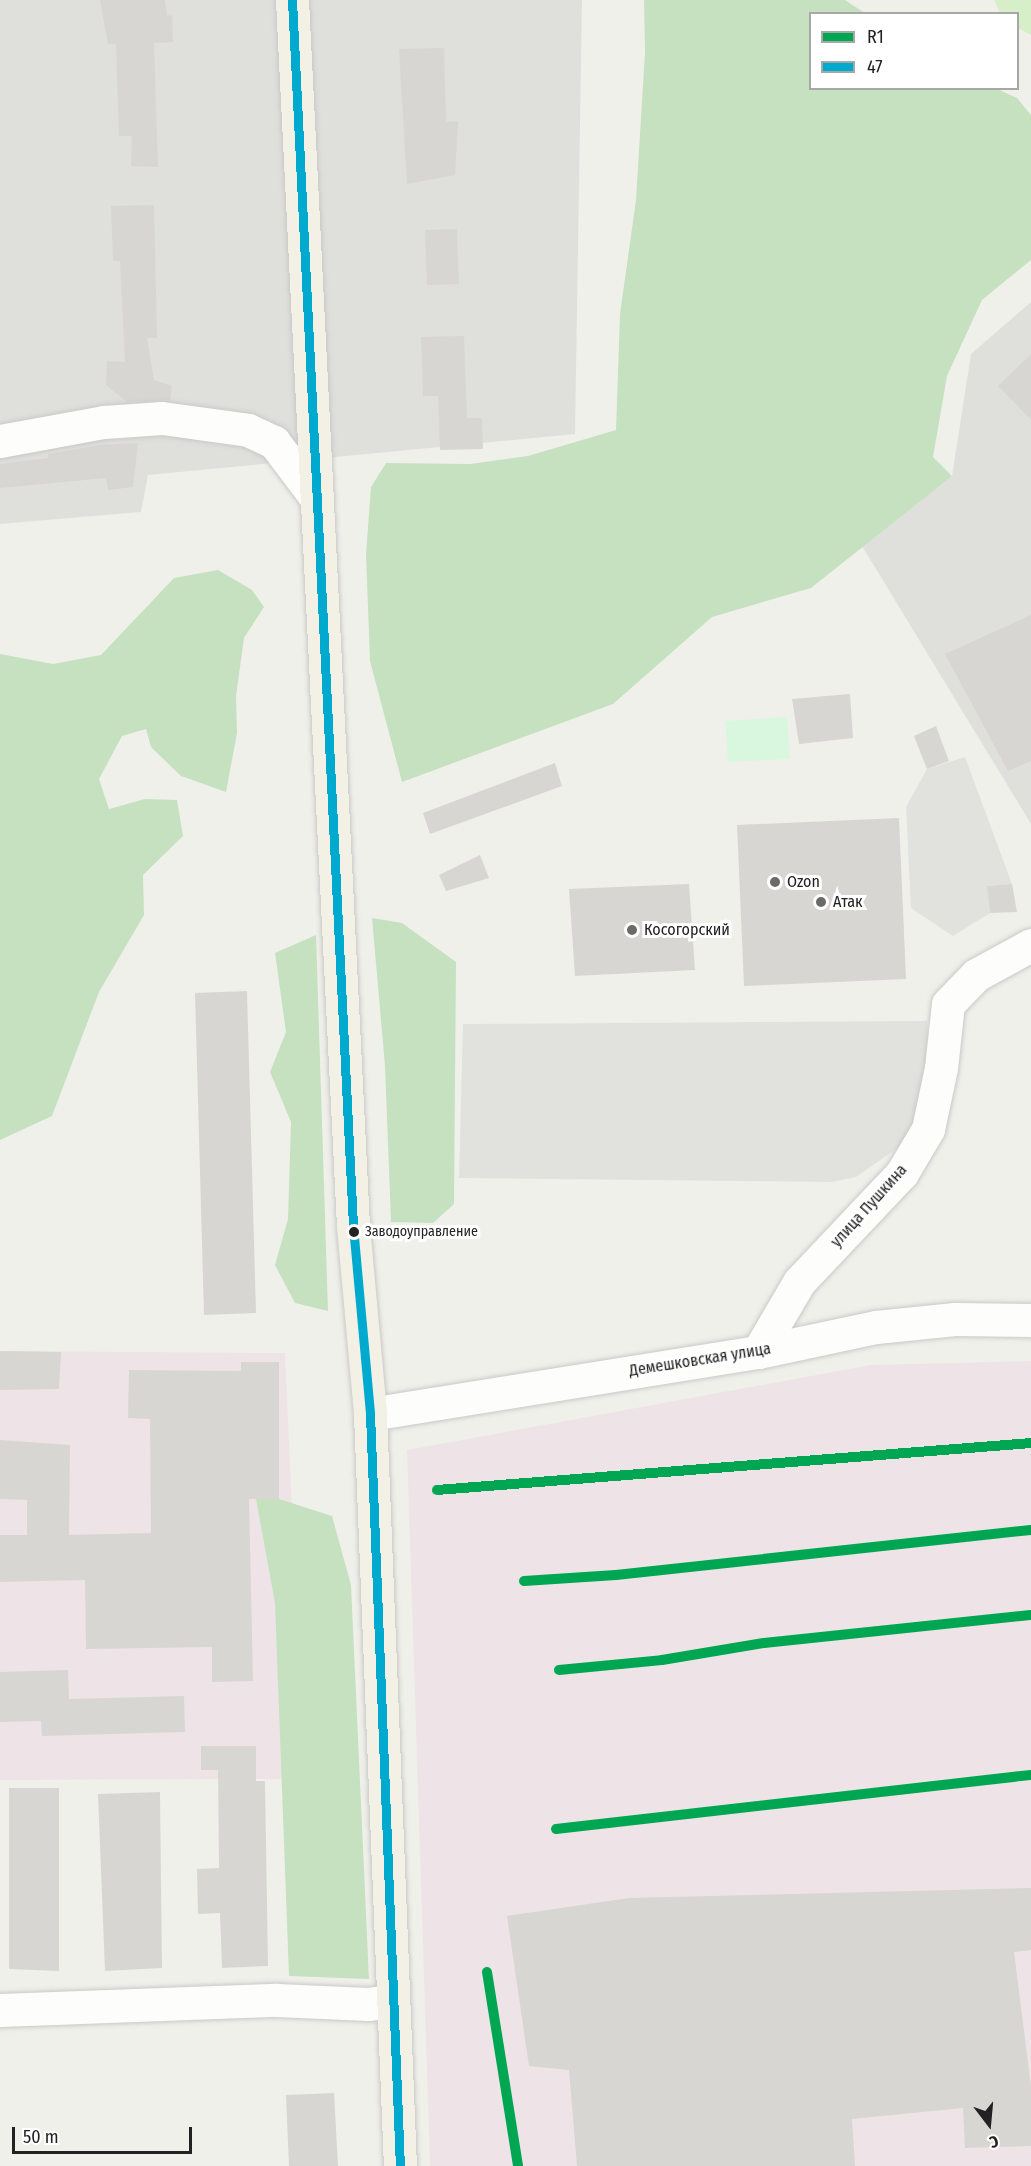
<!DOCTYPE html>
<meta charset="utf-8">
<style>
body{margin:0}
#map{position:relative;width:1031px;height:2166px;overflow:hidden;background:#f0f0eb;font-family:"Fira Sans Condensed",sans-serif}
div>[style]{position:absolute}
.residential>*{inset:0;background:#dfdfdc}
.industrial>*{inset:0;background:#eee4e8}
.grass>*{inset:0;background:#d6efc8}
.forest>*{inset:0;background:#c5e1bf}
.park>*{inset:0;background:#d8f7de}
.parking>*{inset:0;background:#e1e1de}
.building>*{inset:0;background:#d7d6d2}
.roads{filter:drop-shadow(0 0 2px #c9c9c7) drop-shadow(0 0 2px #c9c9c7)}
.minor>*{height:33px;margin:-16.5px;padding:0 16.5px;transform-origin:16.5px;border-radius:16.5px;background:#fdfdfc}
.major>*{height:33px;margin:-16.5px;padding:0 16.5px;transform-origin:16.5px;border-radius:16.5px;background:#f3f0e6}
.bus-1>*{height:9px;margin:-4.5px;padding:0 4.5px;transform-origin:4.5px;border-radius:4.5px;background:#00a9ce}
.rail-1>*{height:10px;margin:-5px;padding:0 5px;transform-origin:5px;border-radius:5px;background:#00a651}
.dots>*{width:16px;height:16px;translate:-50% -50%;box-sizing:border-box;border:3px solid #fff;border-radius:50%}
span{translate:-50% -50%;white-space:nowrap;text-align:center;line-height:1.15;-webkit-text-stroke:6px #fff;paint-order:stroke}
.bus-label{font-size:14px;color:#222}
.left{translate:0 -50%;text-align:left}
.poi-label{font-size:16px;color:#222}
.street-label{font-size:16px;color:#222}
.legend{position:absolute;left:809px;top:12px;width:210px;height:78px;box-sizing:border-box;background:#fff;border:2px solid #a7a7a7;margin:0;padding:8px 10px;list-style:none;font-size:18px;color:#222}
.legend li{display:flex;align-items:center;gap:12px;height:30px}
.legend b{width:30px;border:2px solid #a7a7a7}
.north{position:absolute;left:959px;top:2094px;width:60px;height:60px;-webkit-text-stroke:4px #fff;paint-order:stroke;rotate:164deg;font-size:16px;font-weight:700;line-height:24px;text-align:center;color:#222}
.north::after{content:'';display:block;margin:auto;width:21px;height:27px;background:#222;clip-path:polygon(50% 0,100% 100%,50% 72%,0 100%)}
.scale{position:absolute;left:12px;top:2127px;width:180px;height:27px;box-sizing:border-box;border:3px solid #222;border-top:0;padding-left:8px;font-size:18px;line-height:21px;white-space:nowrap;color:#222;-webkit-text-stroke:4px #fff;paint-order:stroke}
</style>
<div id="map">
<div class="residential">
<i style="clip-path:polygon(0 0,582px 0,575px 434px,148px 475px,141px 512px,0 524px)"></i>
<i style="clip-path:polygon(1031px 302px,1031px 824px,862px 546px,952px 476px,971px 354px)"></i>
</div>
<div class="industrial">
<i style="clip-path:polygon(0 1351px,285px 1353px,293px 1530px,290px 1779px,0 1780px)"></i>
<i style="clip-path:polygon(1031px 1361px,1031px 2166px,430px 2166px,407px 1450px,871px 1365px)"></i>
</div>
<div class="grass">
<i style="clip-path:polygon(994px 0,1031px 0,1031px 35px,1018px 28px,1018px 14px,1000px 13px)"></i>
</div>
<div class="forest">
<i style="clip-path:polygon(644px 0,845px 0,865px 13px,810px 14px,810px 88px,995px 88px,1017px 98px,1031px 115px,1031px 260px,982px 300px,947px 376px,933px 457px,952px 476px,811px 588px,712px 617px,613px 704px,402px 782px,370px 661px,366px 554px,371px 487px,386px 463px,470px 464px,528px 456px,616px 430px,620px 314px,636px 200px,645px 52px)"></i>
<i style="clip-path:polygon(218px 570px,252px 590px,264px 607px,244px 638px,236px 696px,237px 733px,226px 792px,181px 776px,151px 747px,146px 729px,122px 736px,99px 779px,109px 809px,145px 799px,177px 800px,183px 836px,143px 875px,144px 915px,99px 992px,52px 1116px,0 1140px,0 654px,53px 664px,101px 655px,174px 578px)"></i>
<i style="clip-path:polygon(372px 918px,402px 923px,456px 962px,454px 1204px,433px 1223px,391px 1222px,385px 1066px)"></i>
<i style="clip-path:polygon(316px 935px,328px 1311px,295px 1303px,275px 1265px,288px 1219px,291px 1122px,270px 1072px,286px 1032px,275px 953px)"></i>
<i style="clip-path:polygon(256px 1499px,279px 1499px,332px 1516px,351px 1585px,369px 1979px,289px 1976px,275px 1603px)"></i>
</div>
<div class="park">
<i style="clip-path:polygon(787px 717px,790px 759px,728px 762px,725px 721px)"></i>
</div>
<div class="parking">
<i style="clip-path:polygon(965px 757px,1012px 884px,988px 886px,990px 913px,953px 936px,911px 908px,906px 807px,927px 769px)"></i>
<i style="clip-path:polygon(927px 1021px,929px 1075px,919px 1120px,899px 1147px,856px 1177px,832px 1182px,459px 1178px,463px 1024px)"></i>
</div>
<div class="building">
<i style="clip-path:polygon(100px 0,165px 0,167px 16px,172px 15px,173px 42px,154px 43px,158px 167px,131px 166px,132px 136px,119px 136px,116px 44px,108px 44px)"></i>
<i style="clip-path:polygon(444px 48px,446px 122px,458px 121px,455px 175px,407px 184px,399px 49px)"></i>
<i style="clip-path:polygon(154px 205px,157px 338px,147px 338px,154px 380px,172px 386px,170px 400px,127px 402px,106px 385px,107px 361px,125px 362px,120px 261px,113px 261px,111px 206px)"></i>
<i style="clip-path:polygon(457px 229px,459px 284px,427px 285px,425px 230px)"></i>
<i style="clip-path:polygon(464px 336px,467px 418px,482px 418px,483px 449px,440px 450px,438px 396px,423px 396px,421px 337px)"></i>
<i style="clip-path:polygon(1031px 354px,1031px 420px,998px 386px)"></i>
<i style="clip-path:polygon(138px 443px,133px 487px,108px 490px,106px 478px,0 488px,0 464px,48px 458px,48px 454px,100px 445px)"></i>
<i style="clip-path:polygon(1031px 615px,1031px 761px,1008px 771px,945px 654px)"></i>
<i style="clip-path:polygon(850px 694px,853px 738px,799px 744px,792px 699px)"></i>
<i style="clip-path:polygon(936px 726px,949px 761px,927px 769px,914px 736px)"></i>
<i style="clip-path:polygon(555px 763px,562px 786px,430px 834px,423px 813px)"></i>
<i style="clip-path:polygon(899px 818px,906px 979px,744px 986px,737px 825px)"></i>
<i style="clip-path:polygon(480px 855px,489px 878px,446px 891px,439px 875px)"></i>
<i style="clip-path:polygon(689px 884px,695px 970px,575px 976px,569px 889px)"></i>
<i style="clip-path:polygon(1012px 884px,1017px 912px,990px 913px,987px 886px)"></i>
<i style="clip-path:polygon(247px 991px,256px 1313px,204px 1315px,195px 993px)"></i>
<i style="clip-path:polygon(0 1351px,61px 1352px,59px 1389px,0 1390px)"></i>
<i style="clip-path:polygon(241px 1362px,279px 1362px,279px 1499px,249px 1499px,253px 1681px,212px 1682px,212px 1647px,86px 1649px,85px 1580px,0 1582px,0 1535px,27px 1535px,27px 1500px,0 1499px,0 1440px,70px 1445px,69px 1535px,151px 1533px,150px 1419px,128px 1418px,129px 1370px,241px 1371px)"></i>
<i style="clip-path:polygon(68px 1670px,69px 1699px,184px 1696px,185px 1732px,42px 1736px,41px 1721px,0 1722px,0 1672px)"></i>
<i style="clip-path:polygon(201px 1746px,256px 1746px,256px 1781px,265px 1781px,268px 1966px,222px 1968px,220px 1913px,198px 1914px,197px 1869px,219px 1868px,218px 1770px,201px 1770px)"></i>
<i style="clip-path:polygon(9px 1788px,59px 1788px,59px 1971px,9px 1969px)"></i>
<i style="clip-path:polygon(160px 1792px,162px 1968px,105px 1971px,98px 1794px)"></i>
<i style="clip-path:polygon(1031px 1888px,1031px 1950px,1014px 1952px,1031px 2086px,1031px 2146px,965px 2148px,963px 2108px,852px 2119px,855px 2166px,577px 2166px,569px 2070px,529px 2066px,507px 1916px,629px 1898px)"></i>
<i style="clip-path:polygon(334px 2093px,338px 2166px,289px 2166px,286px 2095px)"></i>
</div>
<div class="roads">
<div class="minor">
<i style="left:0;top:441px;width:106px;rotate:-10.4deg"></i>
<i style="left:104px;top:422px;width:58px;rotate:-3.9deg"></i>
<i style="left:162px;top:418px;width:87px;rotate:7.9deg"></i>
<i style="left:248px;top:430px;width:29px;rotate:25deg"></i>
<i style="left:274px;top:442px;width:66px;rotate:53deg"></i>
<i style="left:758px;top:1352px;width:81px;rotate:-59.6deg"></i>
<i style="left:799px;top:1282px;width:150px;rotate:-46.6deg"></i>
<i style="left:902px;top:1173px;width:51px;rotate:-59.4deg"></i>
<i style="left:928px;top:1129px;width:62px;rotate:-78deg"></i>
<i style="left:941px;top:1068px;width:64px;rotate:-83.8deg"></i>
<i style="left:948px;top:1004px;width:40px;rotate:-46deg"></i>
<i style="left:976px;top:975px;width:63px;rotate:-28.6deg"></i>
<i style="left:370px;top:1414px;width:393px;rotate:-9.1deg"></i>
<i style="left:758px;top:1352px;width:121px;rotate:-12deg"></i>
<i style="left:876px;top:1327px;width:79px;rotate:-5.8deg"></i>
<i style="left:955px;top:1319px;width:76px;rotate:0.8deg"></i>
<i style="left:0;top:2010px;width:277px;rotate:-2.1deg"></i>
<i style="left:277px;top:2000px;width:91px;rotate:2.5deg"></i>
<i style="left:368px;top:2004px;width:25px;rotate:-7deg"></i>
</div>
<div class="major">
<i style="left:292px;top:0;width:1228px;rotate:87.15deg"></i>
<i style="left:353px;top:1226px;width:189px;rotate:84.8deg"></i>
<i style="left:370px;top:1414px;width:753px;rotate:87.72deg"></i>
</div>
</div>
<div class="bus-1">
<i style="left:292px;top:0;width:1228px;rotate:87.15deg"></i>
<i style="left:353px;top:1226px;width:189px;rotate:84.8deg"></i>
<i style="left:370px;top:1414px;width:753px;rotate:87.72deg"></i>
</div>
<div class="rail-1">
<i style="left:437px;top:1490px;width:596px;rotate:-4.52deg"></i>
<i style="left:524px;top:1581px;width:92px;rotate:-3.7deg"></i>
<i style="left:616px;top:1575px;width:417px;rotate:-6.2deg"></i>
<i style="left:559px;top:1670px;width:103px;rotate:-5.5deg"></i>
<i style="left:662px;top:1660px;width:103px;rotate:-9.5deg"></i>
<i style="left:764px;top:1643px;width:268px;rotate:-6deg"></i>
<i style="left:556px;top:1829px;width:478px;rotate:-6.5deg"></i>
<i style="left:487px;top:1972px;width:196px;rotate:80.9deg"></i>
</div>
<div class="dots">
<i style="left:775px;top:882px;background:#6a6a68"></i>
<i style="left:821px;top:902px;background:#6a6a68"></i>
<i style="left:632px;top:930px;background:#6a6a68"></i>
<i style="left:354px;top:1232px;background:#222"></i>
</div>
<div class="bus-label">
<span class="left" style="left:365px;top:1232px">Заводоуправление</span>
</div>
<div class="poi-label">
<span class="left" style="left:787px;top:882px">Ozon</span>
<span class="left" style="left:833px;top:902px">Атак</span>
<span class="left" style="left:644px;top:930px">Косогорский</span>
</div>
<div class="street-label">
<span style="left:869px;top:1206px;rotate:-48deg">улица Пушкина</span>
<span style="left:700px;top:1360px;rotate:-9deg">Демешковская улица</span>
</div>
<ul class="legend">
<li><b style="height:8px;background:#00a651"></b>R1</li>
<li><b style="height:8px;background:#00a9ce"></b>47</li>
</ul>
<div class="north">С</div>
<div class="scale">50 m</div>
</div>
